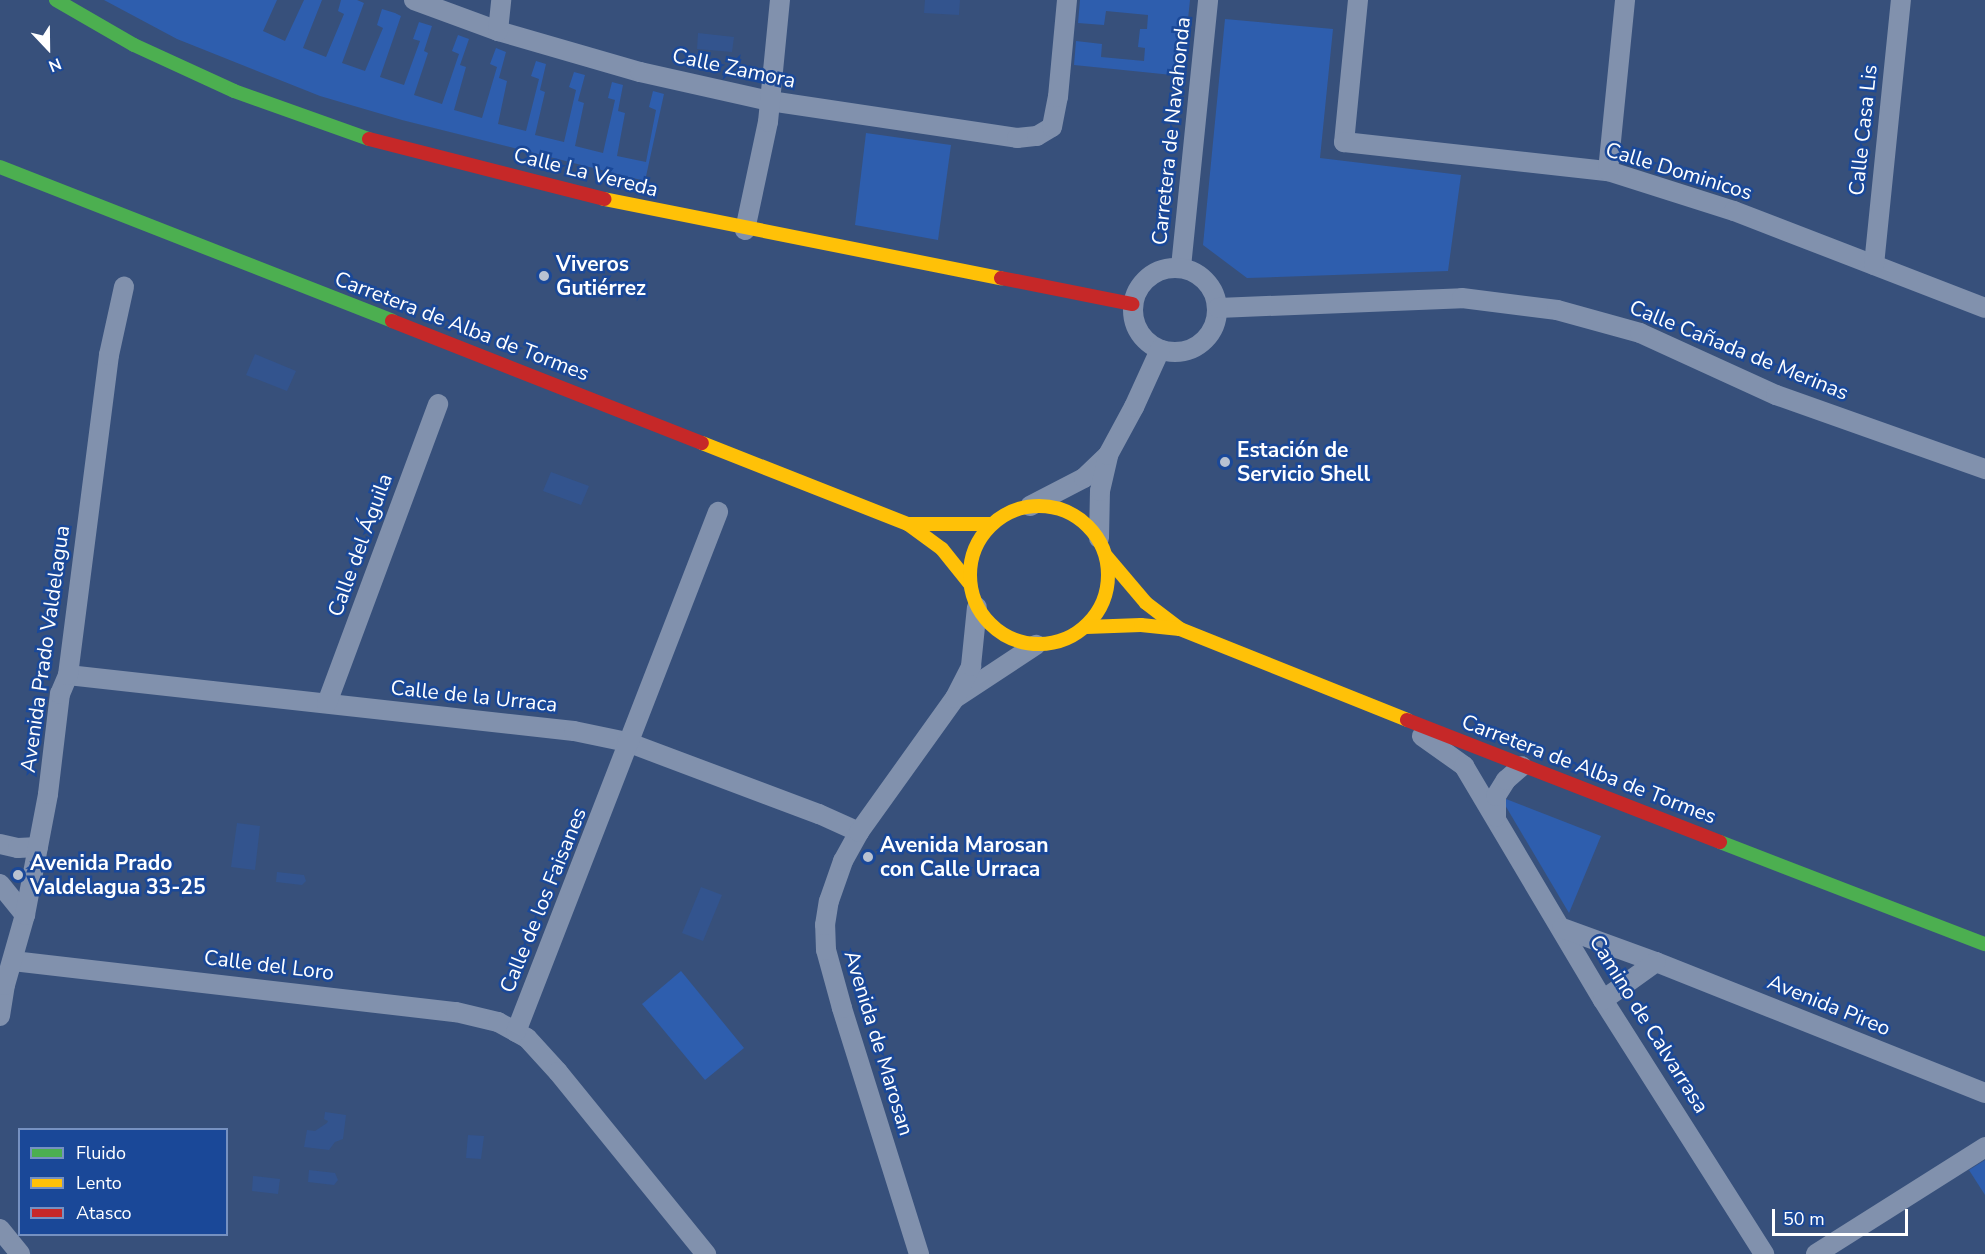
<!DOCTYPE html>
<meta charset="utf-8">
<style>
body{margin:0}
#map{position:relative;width:1985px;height:1254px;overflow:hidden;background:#37507b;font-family:"Nunito Sans",sans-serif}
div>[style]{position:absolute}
.green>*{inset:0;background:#2e5eae}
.water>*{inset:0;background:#33548e}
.street>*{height:20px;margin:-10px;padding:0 10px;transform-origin:10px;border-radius:10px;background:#8191ad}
.street>.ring{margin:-10px;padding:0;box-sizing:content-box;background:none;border:20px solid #8191ad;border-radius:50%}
.fast>*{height:14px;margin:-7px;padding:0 7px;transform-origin:7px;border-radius:7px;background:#4caf50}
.slow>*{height:14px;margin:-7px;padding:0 7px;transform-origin:7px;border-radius:7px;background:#ffc107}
.slow>.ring{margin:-7px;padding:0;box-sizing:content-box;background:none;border:14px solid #ffc107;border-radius:50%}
.jam>*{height:14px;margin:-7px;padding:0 7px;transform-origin:7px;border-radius:7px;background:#c62828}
.dots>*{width:16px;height:16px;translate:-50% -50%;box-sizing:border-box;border:3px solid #1a4898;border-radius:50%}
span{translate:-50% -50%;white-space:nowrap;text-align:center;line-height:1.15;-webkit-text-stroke:5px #1a4898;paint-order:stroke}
.street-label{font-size:21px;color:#fff}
.poi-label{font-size:21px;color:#fff;font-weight:700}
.left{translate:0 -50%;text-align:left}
.legend{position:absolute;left:18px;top:1128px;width:210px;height:108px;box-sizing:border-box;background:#1a4898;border:2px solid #7691c1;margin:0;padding:8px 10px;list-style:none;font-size:18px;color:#fff}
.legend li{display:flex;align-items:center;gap:12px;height:30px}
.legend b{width:30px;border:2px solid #7691c1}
.north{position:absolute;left:18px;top:18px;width:60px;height:60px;-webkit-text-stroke:4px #1a4898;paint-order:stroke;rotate:158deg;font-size:16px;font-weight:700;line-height:24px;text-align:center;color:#fff}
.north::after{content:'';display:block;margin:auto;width:21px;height:27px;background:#fff;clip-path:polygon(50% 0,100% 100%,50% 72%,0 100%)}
.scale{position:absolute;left:1772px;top:1209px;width:136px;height:27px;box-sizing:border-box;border:3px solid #fff;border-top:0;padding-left:8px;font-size:18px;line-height:21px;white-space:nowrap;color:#fff;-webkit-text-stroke:4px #1a4898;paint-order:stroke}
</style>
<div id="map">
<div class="green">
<i style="clip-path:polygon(104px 0,277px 0,263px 31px,285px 41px,304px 0,322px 0,303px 48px,326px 57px,344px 14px,338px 11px,341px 0,357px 0,364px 3px,342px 63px,365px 71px,383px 28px,377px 25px,382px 9px,395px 13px,401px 16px,380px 77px,404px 85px,420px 41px,413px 39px,419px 22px,432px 26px,424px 51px,428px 53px,414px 95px,442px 104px,459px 54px,452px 51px,458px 35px,469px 39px,460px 65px,466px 67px,454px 110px,482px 118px,497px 67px,490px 64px,496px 48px,506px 52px,499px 78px,507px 81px,498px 124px,526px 131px,539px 79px,531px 76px,536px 61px,546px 64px,540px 90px,545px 92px,535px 135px,564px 142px,576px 90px,569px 87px,574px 72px,585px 75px,578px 101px,584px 103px,575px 146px,603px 153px,615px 100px,608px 98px,612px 82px,623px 85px,618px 111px,625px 113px,617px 156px,646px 162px,656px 110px,649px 107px,653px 91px,664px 94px,645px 181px,402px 120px,320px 96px,177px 39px)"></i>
<i style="clip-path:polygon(1080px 0,1190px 0,1182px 76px,1074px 65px,1076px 41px,1102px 44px,1101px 57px,1144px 61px,1145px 48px,1138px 47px,1140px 29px,1147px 29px,1148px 15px,1106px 11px,1104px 25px,1078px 23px)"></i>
<i style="clip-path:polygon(1225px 19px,1333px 29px,1320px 158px,1461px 175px,1448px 271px,1247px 278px,1203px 245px)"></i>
<i style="clip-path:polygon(866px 133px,951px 145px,938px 240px,855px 225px)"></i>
<i style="clip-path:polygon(1506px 799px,1601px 836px,1569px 913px,1505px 805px)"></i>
<i style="clip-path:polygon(681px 971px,744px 1048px,705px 1080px,642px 1004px)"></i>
<i style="clip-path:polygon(1985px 1160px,1985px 1195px,1969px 1170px)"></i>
</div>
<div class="water">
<i style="clip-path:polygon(925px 0,960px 0,959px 15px,924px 13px)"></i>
<i style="clip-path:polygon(698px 33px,734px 37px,732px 52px,697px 49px)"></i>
<i style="clip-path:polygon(255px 354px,296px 371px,287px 391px,246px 375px)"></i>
<i style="clip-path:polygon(551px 472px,589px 486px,581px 505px,543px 491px)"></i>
<i style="clip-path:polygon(237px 823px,260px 826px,255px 870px,231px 867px)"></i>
<i style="clip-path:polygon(277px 872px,304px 875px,306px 881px,302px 885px,276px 882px)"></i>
<i style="clip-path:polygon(701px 887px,722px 895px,703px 941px,682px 933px)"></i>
<i style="clip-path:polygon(325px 1112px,346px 1115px,343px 1139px,335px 1142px,329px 1150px,304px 1147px,307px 1130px,315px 1131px,327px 1123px,328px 1121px,324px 1119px)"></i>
<i style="clip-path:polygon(468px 1135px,484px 1136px,481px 1159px,466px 1158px)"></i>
<i style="clip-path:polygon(309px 1170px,335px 1173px,338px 1180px,334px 1185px,308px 1182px)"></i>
<i style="clip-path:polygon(253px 1176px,280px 1179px,278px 1194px,252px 1191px)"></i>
</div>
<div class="street">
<i style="left:414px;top:0;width:90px;rotate:20.3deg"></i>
<i style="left:498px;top:31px;width:148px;rotate:16.1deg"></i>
<i style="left:640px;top:72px;width:133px;rotate:12.6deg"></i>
<i style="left:770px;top:101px;width:250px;rotate:8.5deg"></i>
<i style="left:1017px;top:138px;width:20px;rotate:-6deg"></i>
<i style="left:1037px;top:136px;width:17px;rotate:-31deg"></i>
<i style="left:1052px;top:127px;width:31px;rotate:-79deg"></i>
<i style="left:1058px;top:97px;width:97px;rotate:-84.7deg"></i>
<i style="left:1358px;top:0;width:143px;rotate:95.6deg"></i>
<i style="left:1344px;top:142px;width:266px;rotate:6.3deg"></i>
<i style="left:1608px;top:171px;width:132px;rotate:17.6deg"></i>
<i style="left:1734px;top:211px;width:269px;rotate:21.1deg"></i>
<i style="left:498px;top:31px;width:31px;rotate:-84deg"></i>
<i style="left:1608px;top:171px;width:172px;rotate:-84.3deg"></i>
<i style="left:745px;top:230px;width:110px;rotate:-78deg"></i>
<i style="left:768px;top:122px;width:123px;rotate:-84.4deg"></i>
<i style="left:1874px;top:265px;width:266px;rotate:-84.2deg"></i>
<i style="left:1181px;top:267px;width:268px;rotate:-84.2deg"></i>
<i class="ring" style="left:1133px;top:268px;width:64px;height:64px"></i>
<i style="left:1218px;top:308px;width:244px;rotate:-2.3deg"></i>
<i style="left:1462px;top:298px;width:96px;rotate:7.2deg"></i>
<i style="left:1557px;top:310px;width:86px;rotate:15.5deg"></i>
<i style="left:1640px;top:333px;width:149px;rotate:24.5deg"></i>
<i style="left:1776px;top:395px;width:222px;rotate:19.5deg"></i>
<i style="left:1030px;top:506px;width:61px;rotate:-27.4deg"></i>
<i style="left:1084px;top:478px;width:33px;rotate:-44deg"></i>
<i style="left:1099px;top:538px;width:47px;rotate:-88.8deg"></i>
<i style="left:1100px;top:491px;width:37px;rotate:-77deg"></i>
<i style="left:1108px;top:455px;width:55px;rotate:-61.6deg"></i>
<i style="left:1134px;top:407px;width:63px;rotate:-65.5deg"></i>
<i style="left:68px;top:675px;width:509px;rotate:6.32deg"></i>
<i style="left:574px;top:731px;width:54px;rotate:11.7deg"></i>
<i style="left:627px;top:742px;width:205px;rotate:20.6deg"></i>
<i style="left:819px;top:814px;width:44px;rotate:24.2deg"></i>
<i style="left:957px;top:697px;width:95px;rotate:-33.4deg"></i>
<i style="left:327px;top:703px;width:319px;rotate:-69.6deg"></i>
<i style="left:1422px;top:736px;width:52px;rotate:35.5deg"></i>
<i style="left:1464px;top:766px;width:272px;rotate:59.3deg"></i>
<i style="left:1603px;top:1000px;width:301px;rotate:57.6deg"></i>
<i style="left:1496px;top:817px;width:21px;rotate:-90deg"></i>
<i style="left:1496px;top:796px;width:19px;rotate:-58deg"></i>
<i style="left:1506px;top:780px;width:21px;rotate:-41deg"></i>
<i style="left:0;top:844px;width:18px;rotate:13deg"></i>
<i style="left:18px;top:848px;width:20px;rotate:-3deg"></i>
<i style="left:0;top:884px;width:40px;rotate:51deg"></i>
<i style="left:1562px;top:928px;width:100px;rotate:19.9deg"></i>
<i style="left:1656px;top:962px;width:354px;rotate:21.7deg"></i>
<i style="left:13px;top:961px;width:446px;rotate:6.6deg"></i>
<i style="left:456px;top:1012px;width:43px;rotate:13.4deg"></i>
<i style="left:498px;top:1022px;width:33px;rotate:29deg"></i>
<i style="left:527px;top:1038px;width:46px;rotate:47.6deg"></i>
<i style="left:558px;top:1072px;width:235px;rotate:50.9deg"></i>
<i style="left:1603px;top:1000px;width:65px;rotate:-35.6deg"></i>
<i style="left:0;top:1016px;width:31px;rotate:-81deg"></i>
<i style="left:5px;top:985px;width:73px;rotate:-74.1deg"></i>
<i style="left:25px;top:915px;width:123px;rotate:-79.2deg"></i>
<i style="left:48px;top:794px;width:101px;rotate:-83.2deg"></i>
<i style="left:60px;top:694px;width:21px;rotate:-67deg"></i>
<i style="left:68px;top:675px;width:323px;rotate:-82.7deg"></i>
<i style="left:109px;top:355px;width:70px;rotate:-77.6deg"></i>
<i style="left:516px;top:1032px;width:558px;rotate:-68.77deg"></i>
<i style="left:0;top:1229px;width:32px;rotate:51deg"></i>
<i style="left:919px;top:1254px;width:258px;rotate:-107.4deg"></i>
<i style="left:842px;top:1008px;width:60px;rotate:-105.4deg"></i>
<i style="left:826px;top:950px;width:25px;rotate:-92deg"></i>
<i style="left:825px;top:925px;width:24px;rotate:-81deg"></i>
<i style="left:829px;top:901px;width:42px;rotate:-70.7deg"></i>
<i style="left:843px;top:861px;width:33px;rotate:-61deg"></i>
<i style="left:859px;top:832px;width:165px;rotate:-54.4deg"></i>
<i style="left:955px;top:698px;width:36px;rotate:-63deg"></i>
<i style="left:971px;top:666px;width:59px;rotate:-84.2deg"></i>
<i style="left:1816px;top:1254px;width:200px;rotate:-32.3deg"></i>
</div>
<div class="fast">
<i style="left:56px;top:0;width:90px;rotate:30deg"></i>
<i style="left:134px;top:45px;width:110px;rotate:24.7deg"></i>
<i style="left:234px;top:91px;width:143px;rotate:19.6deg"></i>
<i style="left:0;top:167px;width:421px;rotate:21.4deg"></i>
<i style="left:1720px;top:842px;width:284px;rotate:21.1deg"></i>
</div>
<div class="slow">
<i style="left:604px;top:199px;width:405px;rotate:11.3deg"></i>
<i style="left:702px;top:443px;width:221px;rotate:21.5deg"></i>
<i style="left:908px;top:524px;width:42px;rotate:36.3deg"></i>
<i style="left:942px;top:549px;width:45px;rotate:51.3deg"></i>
<i class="ring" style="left:970px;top:506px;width:124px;height:124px"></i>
<i style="left:908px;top:524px;width:83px"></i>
<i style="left:1107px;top:557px;width:60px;rotate:49.7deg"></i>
<i style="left:1146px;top:603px;width:43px;rotate:37.4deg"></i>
<i style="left:1180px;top:629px;width:245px;rotate:21.8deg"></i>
<i style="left:1086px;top:627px;width:55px;rotate:-2.1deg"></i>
<i style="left:1141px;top:625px;width:39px;rotate:6deg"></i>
</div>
<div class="jam">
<i style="left:369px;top:139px;width:243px;rotate:14.3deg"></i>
<i style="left:1001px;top:278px;width:134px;rotate:11.2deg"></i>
<i style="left:392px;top:321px;width:333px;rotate:21.5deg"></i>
<i style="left:1407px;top:720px;width:336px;rotate:21.3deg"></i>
</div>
<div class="dots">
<i style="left:544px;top:276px;background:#b9c2d1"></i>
<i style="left:1225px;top:462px;background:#b9c2d1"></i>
<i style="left:868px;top:857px;background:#b9c2d1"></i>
<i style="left:18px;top:875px;background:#b9c2d1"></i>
</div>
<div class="street-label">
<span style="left:734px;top:68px;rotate:12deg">Calle Zamora</span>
<span style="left:1863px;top:130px;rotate:-84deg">Calle Casa Lis</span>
<span style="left:1171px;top:131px;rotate:-84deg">Carretera de Navahonda</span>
<span style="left:1679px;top:171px;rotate:17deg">Calle Dominicos</span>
<span style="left:586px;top:172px;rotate:14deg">Calle La Vereda</span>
<span style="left:462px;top:326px;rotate:21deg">Carretera de Alba de Tormes</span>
<span style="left:1739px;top:350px;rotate:22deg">Calle Cañada de Merinas</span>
<span style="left:360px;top:545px;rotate:-70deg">Calle del Águila</span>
<span style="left:45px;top:649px;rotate:-82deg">Avenida Prado Valdelagua</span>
<span style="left:474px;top:696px;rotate:6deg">Calle de la Urraca</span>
<span style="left:1589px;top:769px;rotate:21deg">Carretera de Alba de Tormes</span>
<span style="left:543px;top:900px;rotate:-68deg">Calle de los Faisanes</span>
<span style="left:269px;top:965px;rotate:7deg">Calle del Loro</span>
<span style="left:1829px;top:1005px;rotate:22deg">Avenida Pireo</span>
<span style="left:1649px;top:1024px;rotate:58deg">Camino de Calvarrasa</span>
<span style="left:879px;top:1043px;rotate:73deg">Avenida de Marosan</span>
</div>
<div class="poi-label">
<span class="left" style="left:556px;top:276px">Viveros<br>Gutiérrez</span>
<span class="left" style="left:1237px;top:462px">Estación de<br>Servicio Shell</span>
<span class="left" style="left:880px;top:857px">Avenida Marosan<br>con Calle Urraca</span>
<span class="left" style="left:30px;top:875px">Avenida Prado<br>Valdelagua 33-25</span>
</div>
<ul class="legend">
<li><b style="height:8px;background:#4caf50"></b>Fluido</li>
<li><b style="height:8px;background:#ffc107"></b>Lento</li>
<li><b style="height:8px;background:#c62828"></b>Atasco</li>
</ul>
<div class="north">N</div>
<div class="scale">50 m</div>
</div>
